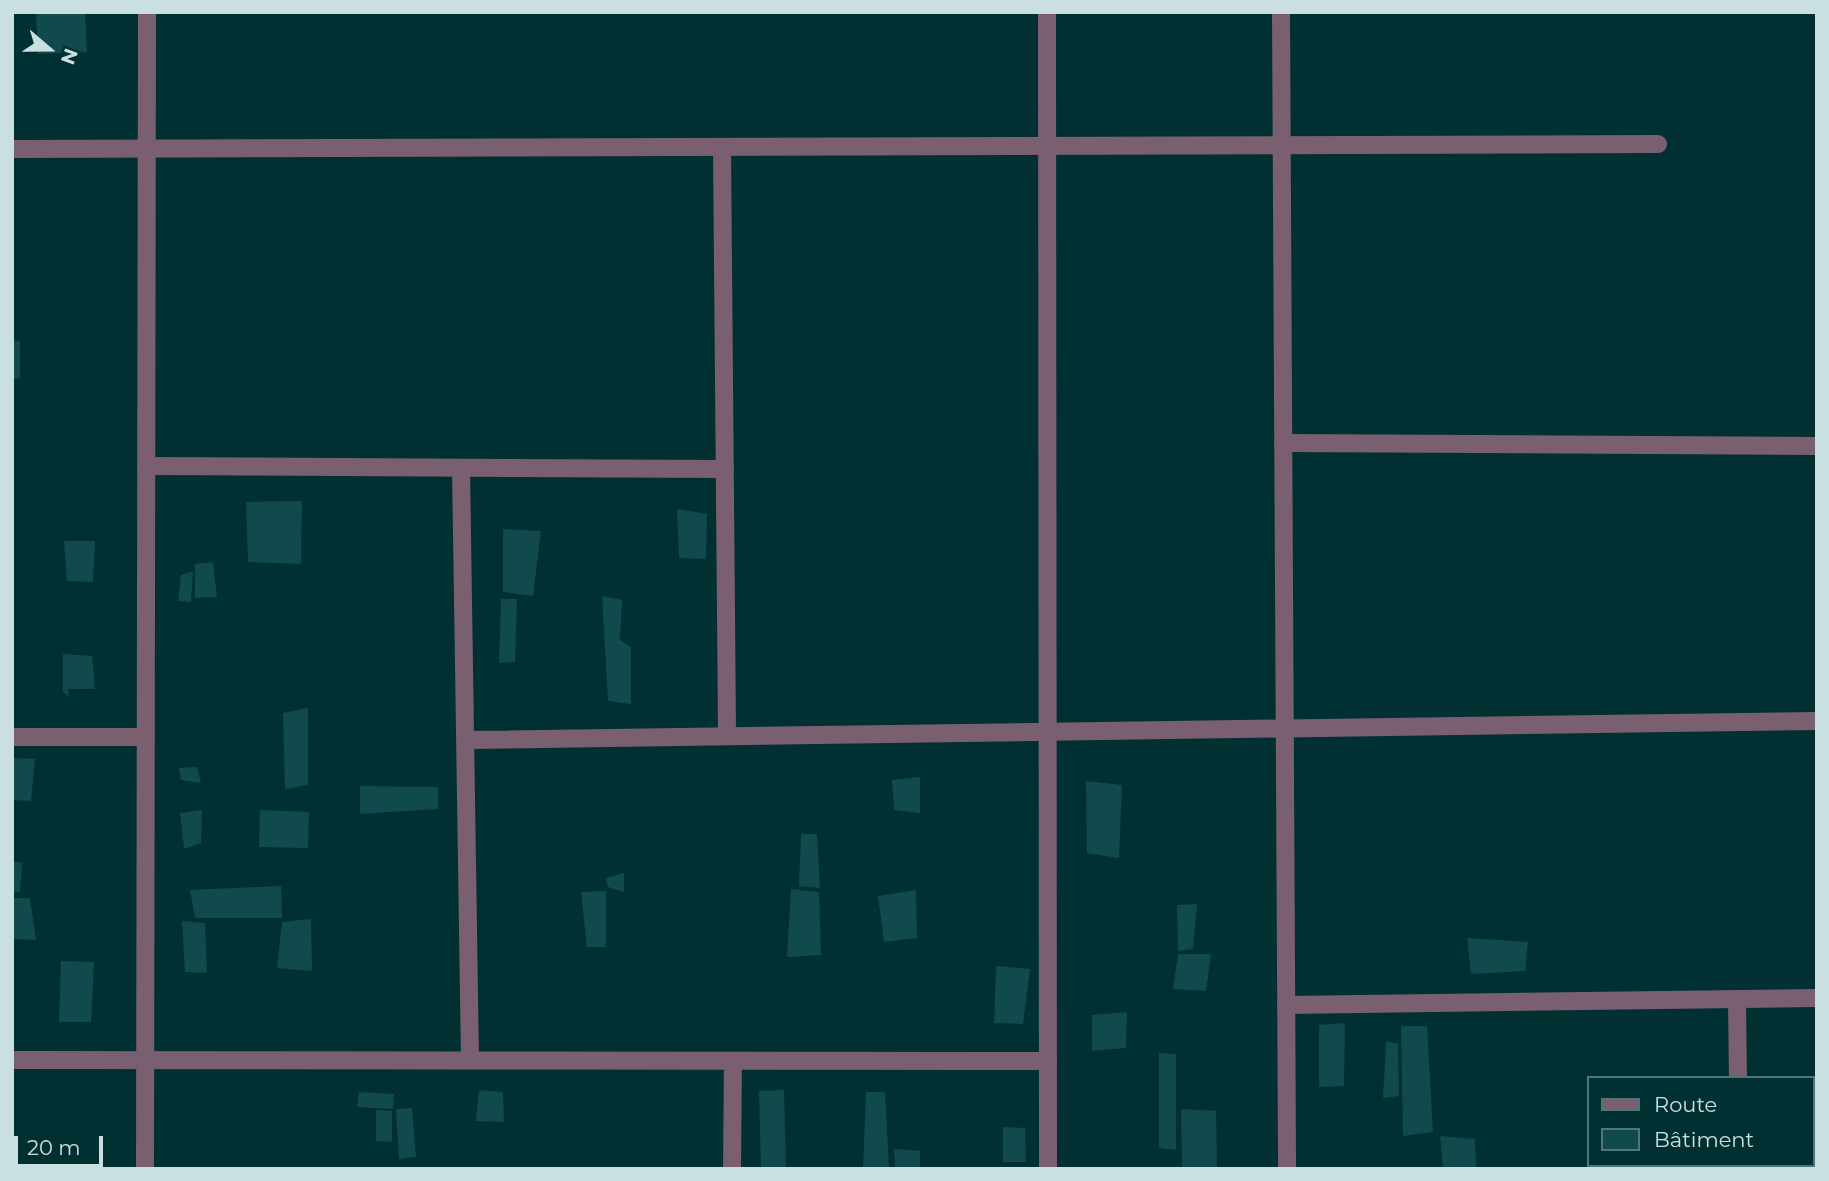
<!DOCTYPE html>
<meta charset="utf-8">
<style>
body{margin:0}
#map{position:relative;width:1829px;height:1181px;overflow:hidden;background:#003032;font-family:Montserrat,sans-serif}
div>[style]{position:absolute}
.building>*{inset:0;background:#114a4c}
.minor>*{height:18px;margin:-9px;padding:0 9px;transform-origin:9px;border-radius:9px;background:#795f70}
span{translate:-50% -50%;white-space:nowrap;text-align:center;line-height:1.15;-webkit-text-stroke:7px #003032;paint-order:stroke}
.frame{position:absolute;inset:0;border:14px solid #cae0e0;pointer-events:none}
.legend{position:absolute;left:1587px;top:1076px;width:228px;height:91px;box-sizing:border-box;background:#003032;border:2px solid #517678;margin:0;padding:9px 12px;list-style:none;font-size:21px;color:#cae0e0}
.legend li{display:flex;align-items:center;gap:14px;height:35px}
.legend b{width:35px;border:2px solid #517678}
.north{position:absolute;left:14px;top:14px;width:70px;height:70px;-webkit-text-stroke:5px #003032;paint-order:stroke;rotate:110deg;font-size:19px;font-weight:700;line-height:28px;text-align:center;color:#cae0e0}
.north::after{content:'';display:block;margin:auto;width:24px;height:32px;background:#cae0e0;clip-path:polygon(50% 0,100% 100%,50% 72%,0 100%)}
.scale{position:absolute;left:14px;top:1136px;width:89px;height:32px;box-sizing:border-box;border:4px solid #cae0e0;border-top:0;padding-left:9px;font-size:21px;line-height:24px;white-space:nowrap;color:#cae0e0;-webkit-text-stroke:5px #003032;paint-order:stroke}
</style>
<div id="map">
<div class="building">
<i style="clip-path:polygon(36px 12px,85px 12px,87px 52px,38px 54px)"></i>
<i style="clip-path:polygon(12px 340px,20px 341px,20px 378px,12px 379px)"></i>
<i style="clip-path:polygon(302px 501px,301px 564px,248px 562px,246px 502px)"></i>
<i style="clip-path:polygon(677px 509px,707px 514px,706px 559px,679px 558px)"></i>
<i style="clip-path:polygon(503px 529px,541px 531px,533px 596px,503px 592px)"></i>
<i style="clip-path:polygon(64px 541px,95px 541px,93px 582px,67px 581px)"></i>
<i style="clip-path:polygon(213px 562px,217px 597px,195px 598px,195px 564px)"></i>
<i style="clip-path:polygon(193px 571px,191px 602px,178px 601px,181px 575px)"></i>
<i style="clip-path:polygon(602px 596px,622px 600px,620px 640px,631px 647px,631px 704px,608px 701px)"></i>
<i style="clip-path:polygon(501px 599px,517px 599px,515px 662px,499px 663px)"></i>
<i style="clip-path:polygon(63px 654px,92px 656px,95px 689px,68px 689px,69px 697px,63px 692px)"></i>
<i style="clip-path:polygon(308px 708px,308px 785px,285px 789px,283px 713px)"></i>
<i style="clip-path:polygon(12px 758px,35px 759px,31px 801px,12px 800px)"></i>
<i style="clip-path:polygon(197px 767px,201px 783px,181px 780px,179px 768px)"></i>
<i style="clip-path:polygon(920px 777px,920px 813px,894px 810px,892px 780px)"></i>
<i style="clip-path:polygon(1086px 781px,1122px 785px,1119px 858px,1087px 853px)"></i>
<i style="clip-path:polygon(360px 786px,438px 787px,438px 809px,360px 814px)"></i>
<i style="clip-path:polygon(202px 810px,201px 843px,184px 849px,180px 813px)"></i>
<i style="clip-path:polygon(260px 810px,309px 812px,308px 848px,259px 847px)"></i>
<i style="clip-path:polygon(801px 834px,817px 834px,820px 888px,799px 886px)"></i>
<i style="clip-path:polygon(12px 861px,22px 863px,20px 892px,12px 892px)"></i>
<i style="clip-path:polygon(624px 873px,624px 892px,608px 887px,606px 878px)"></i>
<i style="clip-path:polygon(281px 886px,282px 918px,195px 918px,190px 890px)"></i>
<i style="clip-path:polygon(791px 889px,819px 892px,821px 955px,787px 957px)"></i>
<i style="clip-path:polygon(916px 890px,917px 938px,884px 942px,878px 896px)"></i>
<i style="clip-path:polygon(606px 891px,606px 947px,587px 947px,581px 892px)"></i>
<i style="clip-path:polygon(12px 898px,30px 898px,36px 940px,12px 939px)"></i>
<i style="clip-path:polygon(1197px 904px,1193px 949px,1178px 951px,1177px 905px)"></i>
<i style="clip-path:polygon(311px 919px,312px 971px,277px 968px,282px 922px)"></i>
<i style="clip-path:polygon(182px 921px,205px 923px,207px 973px,185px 972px)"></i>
<i style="clip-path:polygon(1467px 938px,1528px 942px,1525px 971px,1471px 974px)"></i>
<i style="clip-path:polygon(1178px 954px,1211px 954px,1206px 991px,1173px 989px)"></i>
<i style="clip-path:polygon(61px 961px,94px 962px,91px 1022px,59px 1022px)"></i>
<i style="clip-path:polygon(996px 966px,1030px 969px,1023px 1024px,994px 1023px)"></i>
<i style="clip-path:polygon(1127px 1012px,1126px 1048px,1092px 1051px,1092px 1015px)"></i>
<i style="clip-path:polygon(1345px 1023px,1344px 1086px,1319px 1087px,1319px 1025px)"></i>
<i style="clip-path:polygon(1401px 1026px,1427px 1026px,1433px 1132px,1403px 1136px)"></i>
<i style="clip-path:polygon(1386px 1041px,1398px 1044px,1399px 1096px,1383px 1098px)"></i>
<i style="clip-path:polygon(1159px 1053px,1176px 1054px,1176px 1150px,1159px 1148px)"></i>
<i style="clip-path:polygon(479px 1090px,503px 1092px,504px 1122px,476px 1121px)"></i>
<i style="clip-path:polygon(784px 1090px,786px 1169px,761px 1169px,759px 1091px)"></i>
<i style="clip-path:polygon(359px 1092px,394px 1094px,393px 1109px,357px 1107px)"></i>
<i style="clip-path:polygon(866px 1092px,885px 1092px,889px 1169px,863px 1169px)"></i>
<i style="clip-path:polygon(412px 1108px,416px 1157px,399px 1159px,396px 1109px)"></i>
<i style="clip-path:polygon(1181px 1109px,1216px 1111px,1217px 1169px,1182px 1169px)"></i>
<i style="clip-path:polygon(376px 1110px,392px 1111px,392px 1142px,376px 1141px)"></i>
<i style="clip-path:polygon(1003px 1127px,1025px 1128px,1026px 1162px,1003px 1162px)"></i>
<i style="clip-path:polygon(1440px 1136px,1475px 1139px,1476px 1169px,1443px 1169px)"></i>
<i style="clip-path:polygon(894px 1149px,920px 1151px,920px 1169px,895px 1169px)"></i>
</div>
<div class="minor">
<i style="left:1047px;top:12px;width:1157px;rotate:89.95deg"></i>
<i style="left:1281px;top:12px;width:1157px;rotate:89.7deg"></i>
<i style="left:722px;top:147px;width:588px;rotate:89.51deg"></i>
<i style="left:12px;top:149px;width:1646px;rotate:-0.17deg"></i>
<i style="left:1283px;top:443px;width:534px;rotate:0.32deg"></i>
<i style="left:146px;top:466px;width:579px;rotate:0.3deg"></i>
<i style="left:461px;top:468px;width:592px;rotate:89.13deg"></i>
<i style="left:12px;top:737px;width:134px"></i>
<i style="left:466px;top:740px;width:1351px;rotate:-0.81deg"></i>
<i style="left:1737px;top:999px;width:79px;rotate:89.3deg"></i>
<i style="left:1286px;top:1005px;width:531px;rotate:-0.76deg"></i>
<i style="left:12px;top:1060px;width:1036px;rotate:0.06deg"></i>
<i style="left:1738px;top:1165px;width:4px;rotate:90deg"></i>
<i style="left:145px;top:1169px;width:1157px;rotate:-89.9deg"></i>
<i style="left:732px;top:1169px;width:108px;rotate:-89.5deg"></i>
</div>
<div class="frame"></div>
<ul class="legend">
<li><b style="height:9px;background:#795f70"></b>Route</li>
<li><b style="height:19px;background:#114a4c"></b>Bâtiment</li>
</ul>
<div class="north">N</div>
<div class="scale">20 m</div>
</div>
